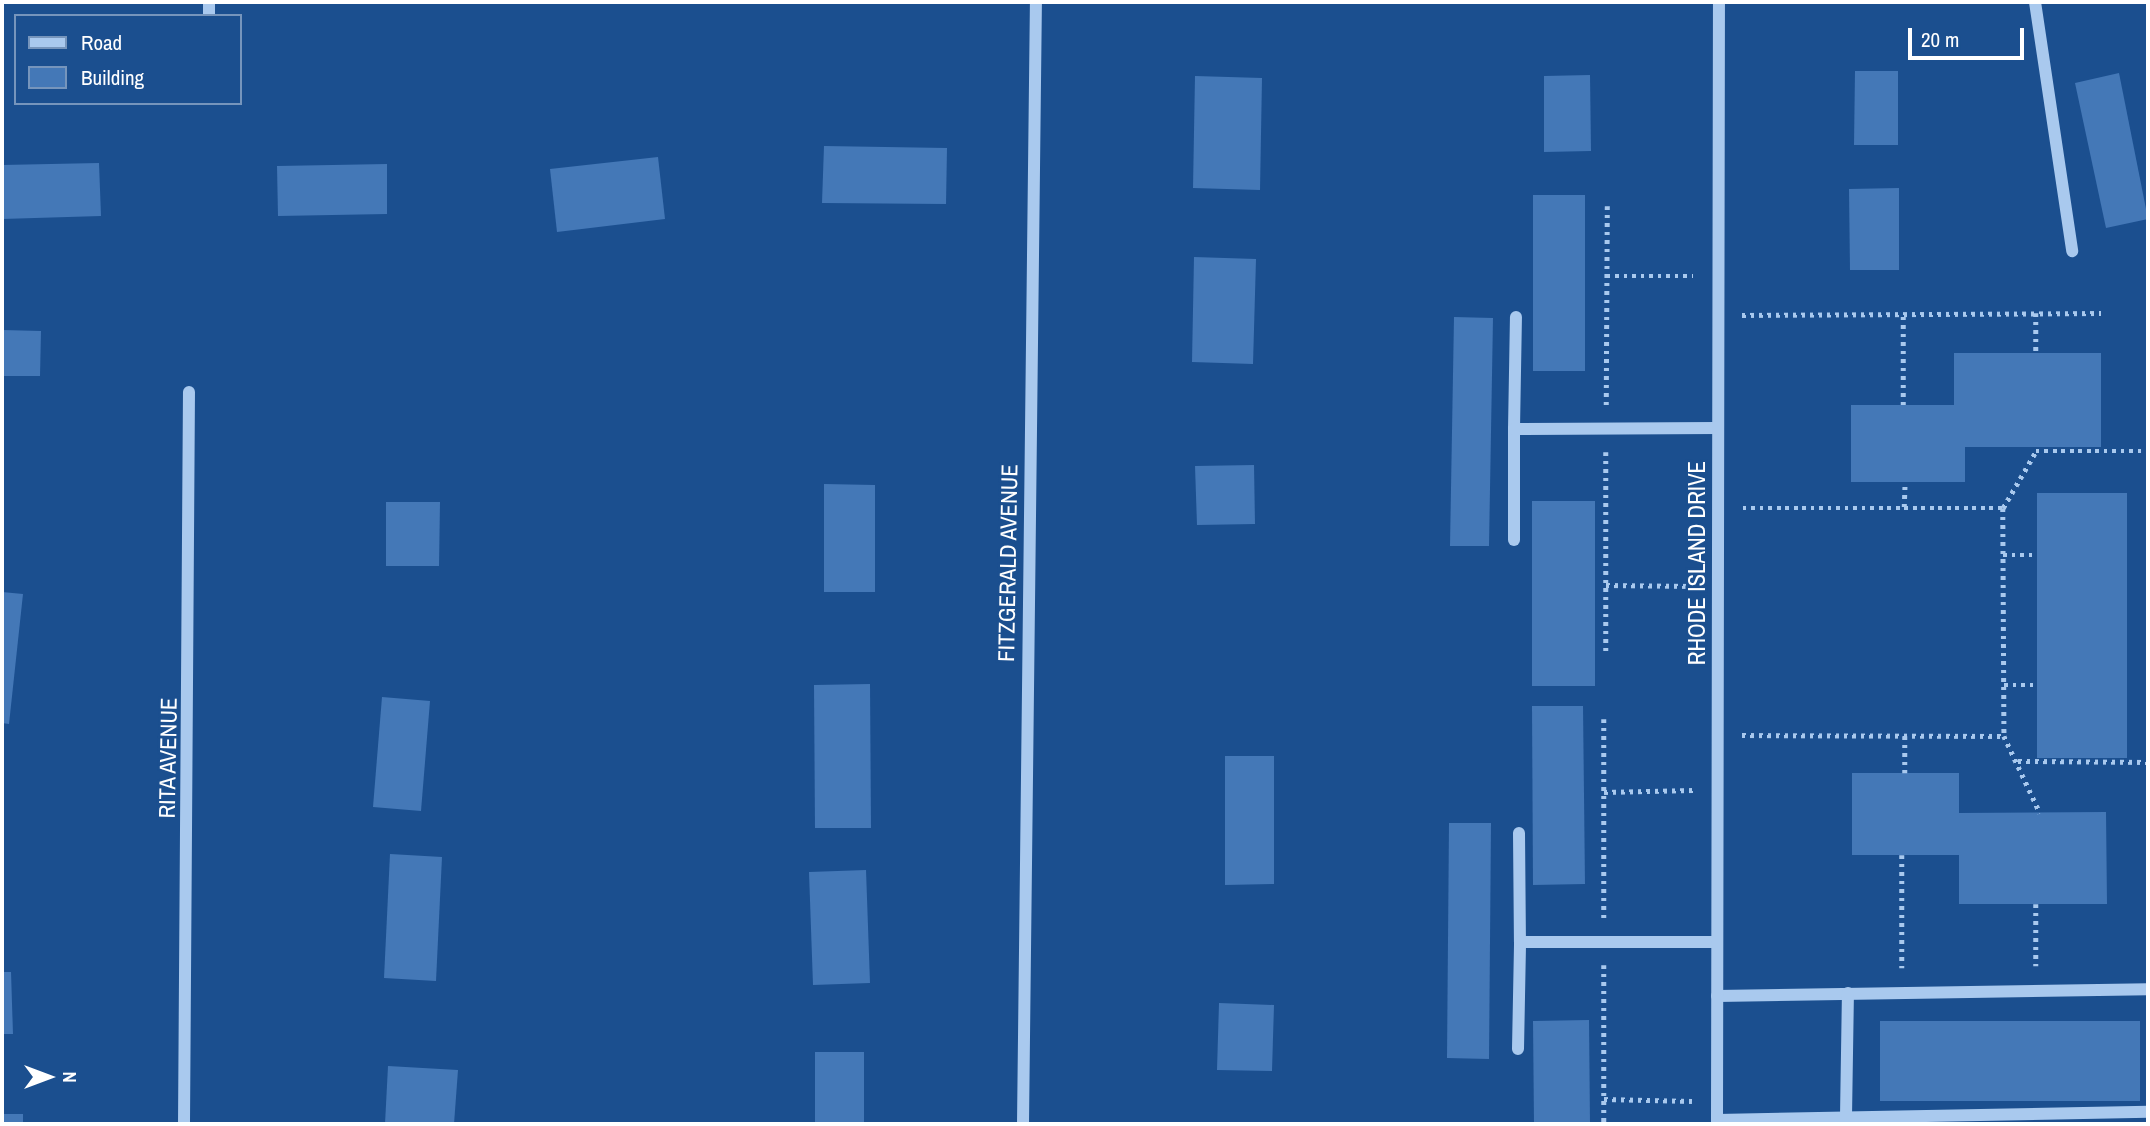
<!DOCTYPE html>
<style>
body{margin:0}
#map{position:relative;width:2150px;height:1126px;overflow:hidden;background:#1b4f8f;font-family:"Archivo Narrow",sans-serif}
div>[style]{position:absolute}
.building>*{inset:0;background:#4478b7}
.path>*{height:4.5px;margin-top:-2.25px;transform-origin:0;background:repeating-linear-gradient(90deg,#a9c9ee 0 3.5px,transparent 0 8.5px)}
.minor>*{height:12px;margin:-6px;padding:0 6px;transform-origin:6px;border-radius:6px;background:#a9c9ee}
span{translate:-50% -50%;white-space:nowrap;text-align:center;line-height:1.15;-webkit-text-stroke:5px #1b4f8f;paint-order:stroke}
.street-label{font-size:23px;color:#fff}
.frame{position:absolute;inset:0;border:4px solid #fff;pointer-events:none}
.legend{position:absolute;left:14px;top:14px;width:228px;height:91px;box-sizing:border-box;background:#1b4f8f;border:2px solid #7695bc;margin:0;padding:9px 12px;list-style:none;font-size:21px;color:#fff}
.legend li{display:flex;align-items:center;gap:14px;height:35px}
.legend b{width:35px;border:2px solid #7695bc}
.north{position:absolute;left:14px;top:1042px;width:70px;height:70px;-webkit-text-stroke:5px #1b4f8f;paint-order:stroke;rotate:90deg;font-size:19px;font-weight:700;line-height:28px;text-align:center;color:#fff}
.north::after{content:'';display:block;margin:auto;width:24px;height:32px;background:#fff;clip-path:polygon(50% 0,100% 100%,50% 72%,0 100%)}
.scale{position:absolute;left:1908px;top:28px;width:116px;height:32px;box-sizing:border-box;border:4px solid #fff;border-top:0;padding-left:9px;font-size:21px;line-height:24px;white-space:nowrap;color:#fff;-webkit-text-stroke:5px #1b4f8f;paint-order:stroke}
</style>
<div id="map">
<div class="building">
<i style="clip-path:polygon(1855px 71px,1898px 71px,1898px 145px,1854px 145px)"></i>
<i style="clip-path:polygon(2119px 73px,2148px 219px,2106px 228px,2075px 83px)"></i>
<i style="clip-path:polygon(1590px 75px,1591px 151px,1544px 152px,1544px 76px)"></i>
<i style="clip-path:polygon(1195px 76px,1262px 78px,1260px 190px,1193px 188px)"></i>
<i style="clip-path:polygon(824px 146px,947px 148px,946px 204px,822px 203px)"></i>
<i style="clip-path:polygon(658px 157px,665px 219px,557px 232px,550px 169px)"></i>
<i style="clip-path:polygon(99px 163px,101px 216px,2px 219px,2px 165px)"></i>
<i style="clip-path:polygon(387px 164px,387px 214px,278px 216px,277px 166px)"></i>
<i style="clip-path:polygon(1899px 188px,1899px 270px,1850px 270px,1849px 189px)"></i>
<i style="clip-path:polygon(1533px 195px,1585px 195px,1585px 371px,1533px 371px)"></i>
<i style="clip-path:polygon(1194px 257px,1256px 259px,1253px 364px,1192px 362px)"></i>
<i style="clip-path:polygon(1454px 317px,1493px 318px,1489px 546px,1450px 546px)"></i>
<i style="clip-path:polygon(2px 330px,41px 331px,40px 376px,2px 376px)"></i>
<i style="clip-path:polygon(1954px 353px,2101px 353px,2101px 447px,1965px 447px,1965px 482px,1851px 482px,1851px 405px,1954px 405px)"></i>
<i style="clip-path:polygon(1254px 465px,1255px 524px,1197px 525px,1195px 466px)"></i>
<i style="clip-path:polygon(824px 484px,875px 485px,875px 592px,824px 592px)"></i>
<i style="clip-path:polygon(2037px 493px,2127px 493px,2127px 758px,2037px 758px)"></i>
<i style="clip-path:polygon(1532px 501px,1595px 501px,1595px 686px,1532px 686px)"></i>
<i style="clip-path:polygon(386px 502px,440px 502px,439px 566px,386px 566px)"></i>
<i style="clip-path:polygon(2px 592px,23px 594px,9px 724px,2px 723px)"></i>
<i style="clip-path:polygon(870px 684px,871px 828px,815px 828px,814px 685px)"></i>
<i style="clip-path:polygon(382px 697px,430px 701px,421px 811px,373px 807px)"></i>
<i style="clip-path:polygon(1532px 706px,1583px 706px,1585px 884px,1533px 885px)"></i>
<i style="clip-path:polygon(1225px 756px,1274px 756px,1274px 884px,1225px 885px)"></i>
<i style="clip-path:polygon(1852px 773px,1959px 773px,1959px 813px,2106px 812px,2107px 904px,1959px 904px,1959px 855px,1852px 855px)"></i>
<i style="clip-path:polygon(1449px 823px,1491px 823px,1489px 1059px,1447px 1058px)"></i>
<i style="clip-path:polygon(390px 854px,442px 857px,436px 981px,384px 978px)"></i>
<i style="clip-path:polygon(866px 870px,870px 983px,813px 985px,809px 872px)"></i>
<i style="clip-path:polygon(2px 972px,11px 972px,13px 1034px,2px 1034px)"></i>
<i style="clip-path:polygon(1219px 1003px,1274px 1005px,1272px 1071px,1217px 1070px)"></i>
<i style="clip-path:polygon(1589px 1020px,1590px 1124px,1534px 1124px,1533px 1021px)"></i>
<i style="clip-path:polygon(1880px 1021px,2140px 1021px,2140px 1101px,1880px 1101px)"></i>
<i style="clip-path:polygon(815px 1052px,864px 1052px,864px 1124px,815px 1124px)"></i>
<i style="clip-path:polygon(388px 1066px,458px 1070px,454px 1124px,385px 1124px)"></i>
<i style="clip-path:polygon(2px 1114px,23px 1114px,23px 1124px,2px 1124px)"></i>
</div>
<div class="path">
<i style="left:1607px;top:276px;width:86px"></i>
<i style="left:2036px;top:313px;width:40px;rotate:90deg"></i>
<i style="left:1742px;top:315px;width:359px;rotate:-0.3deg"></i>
<i style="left:1606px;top:405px;width:199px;rotate:-89.7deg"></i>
<i style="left:1903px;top:405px;width:92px;rotate:-90deg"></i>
<i style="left:1606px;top:452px;width:202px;rotate:90deg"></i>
<i style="left:1904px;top:507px;width:25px;rotate:-88deg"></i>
<i style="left:1743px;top:508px;width:260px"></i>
<i style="left:2003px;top:508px;width:66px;rotate:-59.9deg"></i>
<i style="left:2036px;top:451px;width:112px"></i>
<i style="left:2003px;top:508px;width:228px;rotate:89.7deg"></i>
<i style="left:2004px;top:736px;width:85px;rotate:64.9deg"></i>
<i style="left:2003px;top:555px;width:34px"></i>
<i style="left:1606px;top:585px;width:87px;rotate:0.7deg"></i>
<i style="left:2004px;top:685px;width:33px"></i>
<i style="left:1604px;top:719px;width:199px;rotate:90deg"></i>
<i style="left:1742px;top:735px;width:262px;rotate:0.2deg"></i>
<i style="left:1905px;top:736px;width:37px;rotate:90deg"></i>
<i style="left:2018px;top:761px;width:130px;rotate:0.4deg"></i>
<i style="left:1604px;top:792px;width:89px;rotate:-1.3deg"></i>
<i style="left:1902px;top:855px;width:113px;rotate:90deg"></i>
<i style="left:2036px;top:904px;width:62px;rotate:90deg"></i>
<i style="left:1604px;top:965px;width:159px;rotate:90deg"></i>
<i style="left:1604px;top:1099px;width:88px;rotate:1.3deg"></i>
</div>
<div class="minor">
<i style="left:209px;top:2px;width:14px;rotate:90deg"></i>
<i style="left:2035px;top:2px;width:252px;rotate:81.5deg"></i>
<i style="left:1514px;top:429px;width:112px;rotate:-89deg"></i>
<i style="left:1514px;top:540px;width:111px;rotate:-90deg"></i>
<i style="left:1514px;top:429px;width:204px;rotate:-0.3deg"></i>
<i style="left:1519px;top:833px;width:109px;rotate:89.5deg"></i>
<i style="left:1717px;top:996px;width:431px;rotate:-0.9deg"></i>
<i style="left:1518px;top:1049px;width:107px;rotate:-88.9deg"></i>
<i style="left:1520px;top:942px;width:197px"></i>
<i style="left:1846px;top:1117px;width:124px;rotate:-89.1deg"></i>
<i style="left:1717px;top:1120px;width:431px;rotate:-1.1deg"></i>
<i style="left:184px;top:1124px;width:732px;rotate:-89.61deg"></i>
<i style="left:1023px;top:1124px;width:1122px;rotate:-89.34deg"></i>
<i style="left:1717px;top:1124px;width:1122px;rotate:-89.9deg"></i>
</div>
<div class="street-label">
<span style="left:1008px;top:563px;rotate:-89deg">FITZGERALD AVENUE</span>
<span style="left:1697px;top:563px;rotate:-90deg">RHODE ISLAND DRIVE</span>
<span style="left:168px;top:758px;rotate:-89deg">RITA AVENUE</span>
</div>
<div class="frame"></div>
<ul class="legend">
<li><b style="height:9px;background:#a9c9ee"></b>Road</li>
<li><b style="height:19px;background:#4478b7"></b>Building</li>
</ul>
<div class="north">N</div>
<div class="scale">20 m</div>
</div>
